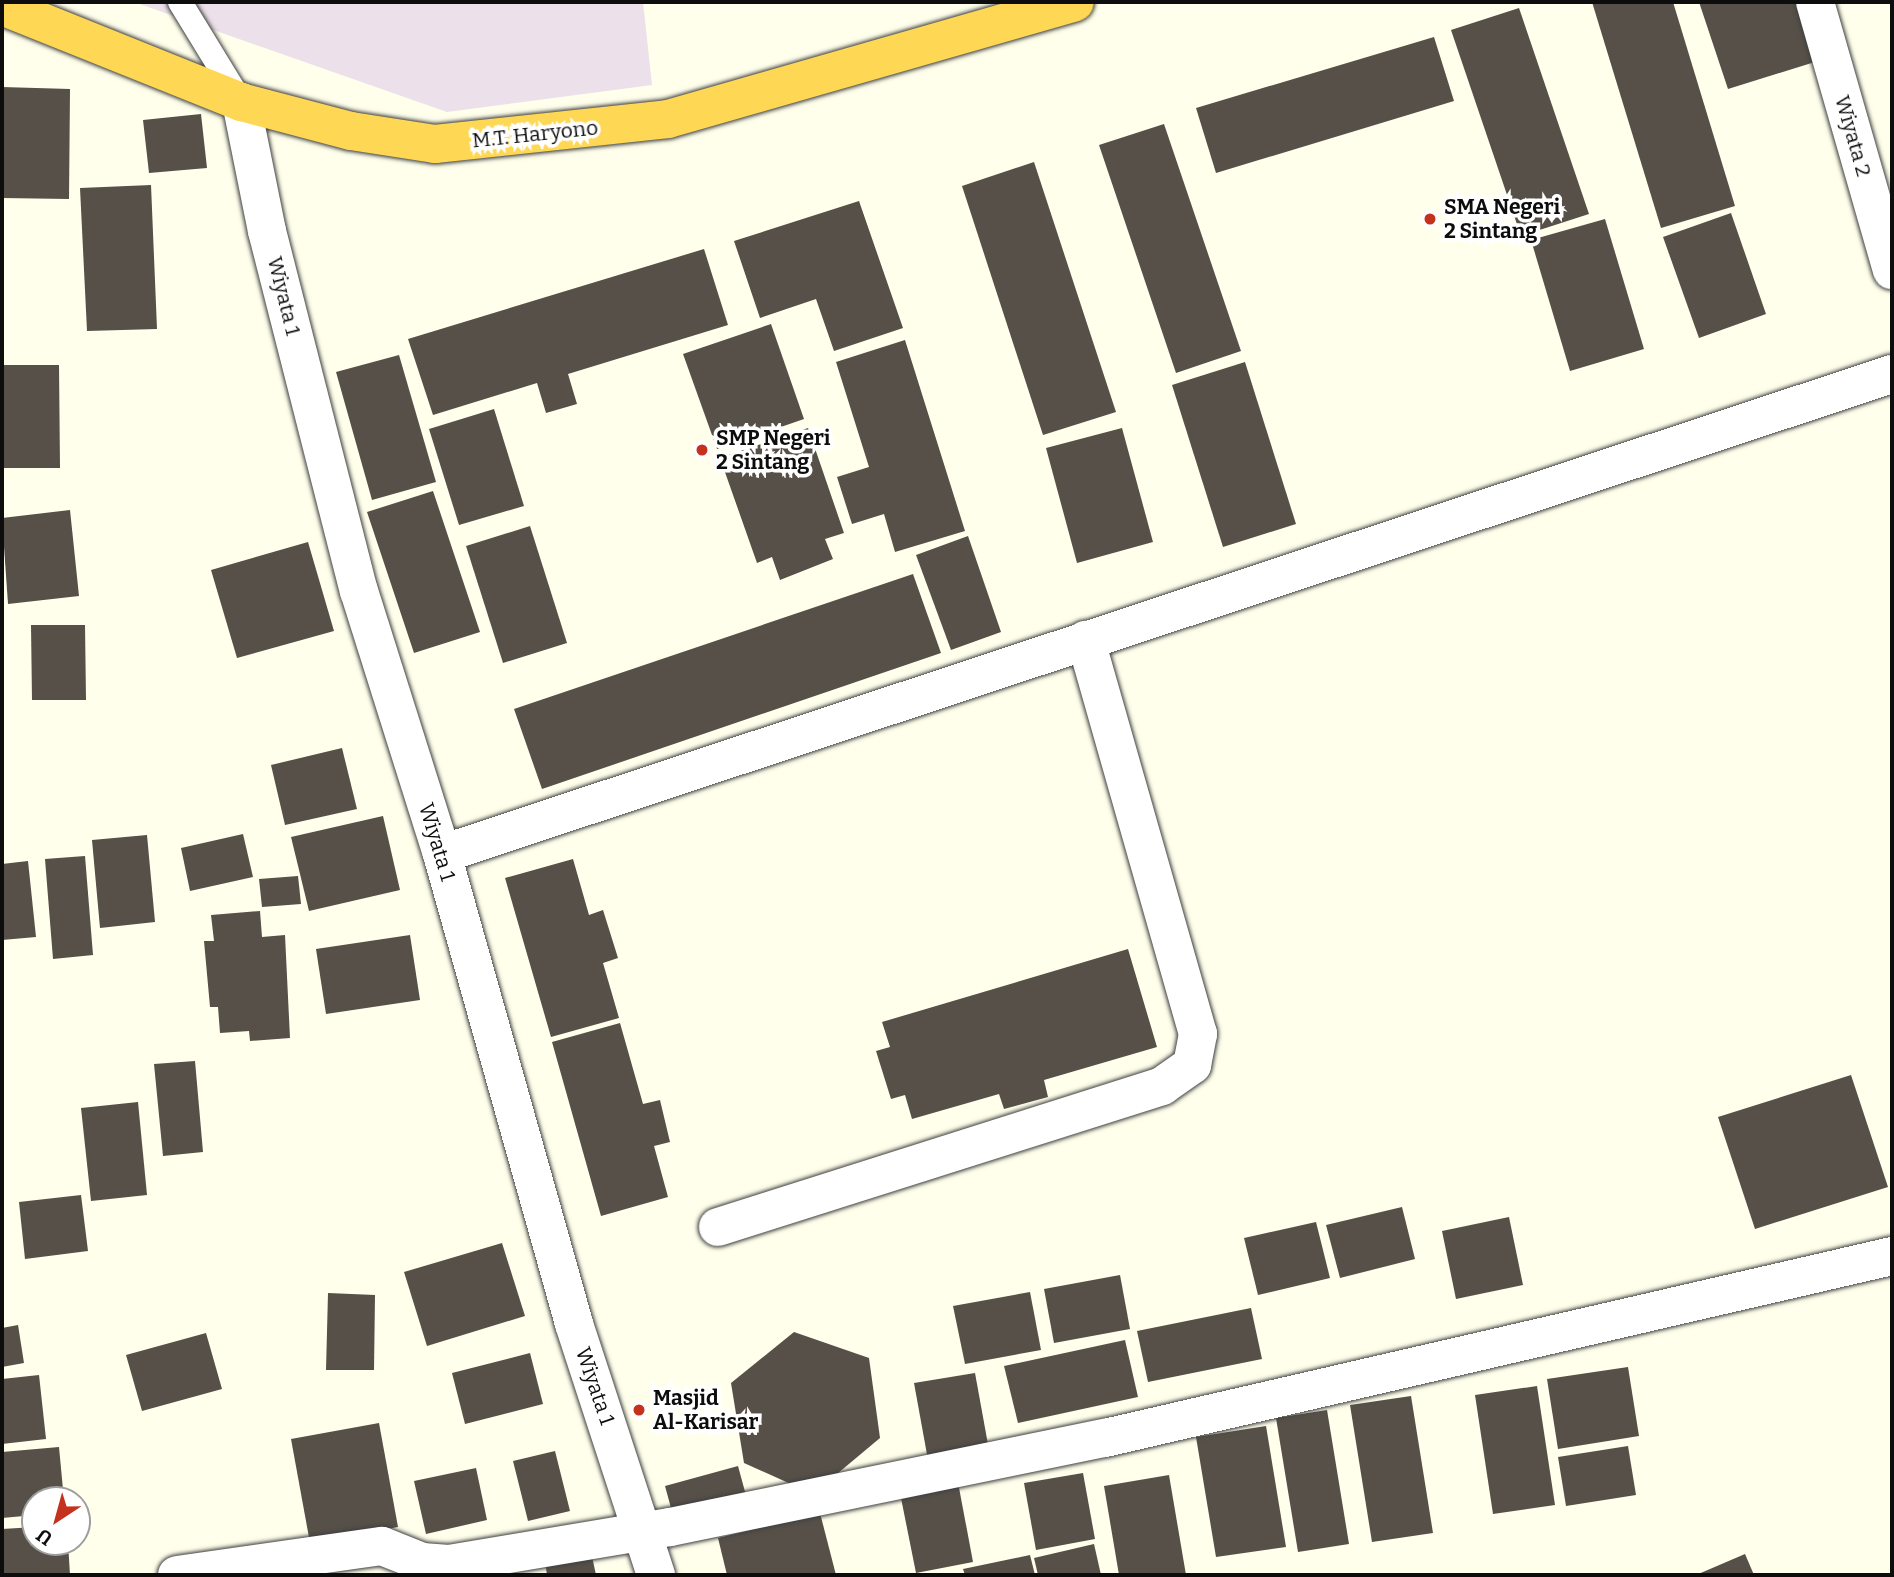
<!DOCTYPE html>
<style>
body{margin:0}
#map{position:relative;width:1894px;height:1577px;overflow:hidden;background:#ffffec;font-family:Bitter,serif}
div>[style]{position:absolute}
.industrial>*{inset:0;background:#ece0eb}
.building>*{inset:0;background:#565048}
.roads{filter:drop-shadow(0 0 2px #404040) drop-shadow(0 0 2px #404040)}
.service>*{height:24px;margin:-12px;padding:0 12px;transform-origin:12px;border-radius:12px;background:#fff}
.minor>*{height:38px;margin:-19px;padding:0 19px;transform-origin:19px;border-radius:19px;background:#fff}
.trunk>*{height:38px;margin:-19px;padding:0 19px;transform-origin:19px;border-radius:19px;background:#fed754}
.dots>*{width:19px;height:19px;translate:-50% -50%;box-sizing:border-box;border:4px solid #fff;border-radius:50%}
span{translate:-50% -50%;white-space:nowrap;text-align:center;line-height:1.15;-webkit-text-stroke:7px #fff;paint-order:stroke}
.street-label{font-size:21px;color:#0d0d0d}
.poi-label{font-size:21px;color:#0d0d0d;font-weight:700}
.left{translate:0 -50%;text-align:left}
.frame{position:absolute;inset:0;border:4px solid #0d0d0d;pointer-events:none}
.north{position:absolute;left:21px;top:1486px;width:70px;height:70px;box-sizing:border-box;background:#fff;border:2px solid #9e9e9e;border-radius:50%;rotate:216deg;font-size:19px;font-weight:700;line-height:28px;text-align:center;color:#0d0d0d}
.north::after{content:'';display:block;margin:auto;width:24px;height:32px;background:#c4311d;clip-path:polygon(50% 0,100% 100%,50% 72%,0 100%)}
</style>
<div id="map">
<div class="industrial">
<i style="clip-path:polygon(134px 2px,643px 2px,652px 85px,447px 112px)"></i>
</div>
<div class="building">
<i style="clip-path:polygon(1592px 2px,1673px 2px,1735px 206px,1661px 228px)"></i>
<i style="clip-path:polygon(1699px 2px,1799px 2px,1818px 61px,1728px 89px)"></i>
<i style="clip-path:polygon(1519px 8px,1589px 214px,1521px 236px,1451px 30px)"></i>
<i style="clip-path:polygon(1434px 37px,1454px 101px,1216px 173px,1196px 108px)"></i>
<i style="clip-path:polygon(2px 87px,70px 89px,69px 199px,2px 198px)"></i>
<i style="clip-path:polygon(201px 114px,207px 168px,149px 173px,143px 120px)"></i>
<i style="clip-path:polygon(1164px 124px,1241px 351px,1176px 373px,1099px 145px)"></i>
<i style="clip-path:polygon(1034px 162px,1116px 412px,1043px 435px,962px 186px)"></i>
<i style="clip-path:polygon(151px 185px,157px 329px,87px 331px,80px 188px)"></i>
<i style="clip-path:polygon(859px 201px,903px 328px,834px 351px,816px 299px,760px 318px,734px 241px)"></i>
<i style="clip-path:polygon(1731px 213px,1766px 314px,1699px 338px,1663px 237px)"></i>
<i style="clip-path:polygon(1605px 219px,1644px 349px,1570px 371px,1531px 240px)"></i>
<i style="clip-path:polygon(704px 249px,728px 325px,568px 374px,577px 404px,546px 413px,537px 383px,433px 415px,408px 339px)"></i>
<i style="clip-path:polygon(771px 324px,804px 419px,717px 449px,683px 354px)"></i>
<i style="clip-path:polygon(905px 340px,965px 531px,895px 552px,884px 514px,852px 524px,837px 477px,869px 467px,836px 362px)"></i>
<i style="clip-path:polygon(399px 355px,436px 482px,372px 500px,336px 372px)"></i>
<i style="clip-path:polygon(1245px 362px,1296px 524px,1223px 547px,1172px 385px)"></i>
<i style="clip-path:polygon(2px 365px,59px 365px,60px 468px,2px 468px)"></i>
<i style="clip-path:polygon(494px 409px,524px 506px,459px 525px,429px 429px)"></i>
<i style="clip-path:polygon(808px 428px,844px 533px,825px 539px,833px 559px,780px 580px,772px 557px,757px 563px,720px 458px)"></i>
<i style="clip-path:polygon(1122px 428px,1153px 542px,1077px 563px,1046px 448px)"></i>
<i style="clip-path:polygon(433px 491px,480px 632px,414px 653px,367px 512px)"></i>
<i style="clip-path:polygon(70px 510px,79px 596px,8px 604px,2px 518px)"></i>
<i style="clip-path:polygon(530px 526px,567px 643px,503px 663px,466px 546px)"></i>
<i style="clip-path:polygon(968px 536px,1001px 632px,951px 650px,916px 555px)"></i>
<i style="clip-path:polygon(308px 542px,334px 631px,237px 658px,211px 570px)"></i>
<i style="clip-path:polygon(913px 574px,941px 653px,542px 789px,514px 709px)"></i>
<i style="clip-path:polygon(31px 625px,85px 625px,86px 700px,32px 700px)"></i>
<i style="clip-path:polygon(342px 748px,357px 809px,285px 825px,271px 765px)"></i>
<i style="clip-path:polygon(383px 816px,400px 890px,309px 911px,291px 837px)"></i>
<i style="clip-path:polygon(243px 834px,253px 877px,190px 891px,181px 848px)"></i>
<i style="clip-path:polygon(147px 835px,155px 922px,100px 928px,92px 840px)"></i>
<i style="clip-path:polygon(85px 856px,93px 955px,53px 959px,45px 859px)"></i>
<i style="clip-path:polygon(573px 859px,589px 915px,603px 910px,618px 958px,603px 963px,619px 1018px,551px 1037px,505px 878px)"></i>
<i style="clip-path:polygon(28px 861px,36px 937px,2px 940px,2px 864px)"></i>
<i style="clip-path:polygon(298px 876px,301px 904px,262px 907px,259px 879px)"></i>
<i style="clip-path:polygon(260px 911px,262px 937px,285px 935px,290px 1038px,250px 1041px,249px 1031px,220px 1033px,218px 1007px,210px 1007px,204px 941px,214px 941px,211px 915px)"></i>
<i style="clip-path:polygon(410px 935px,420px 1000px,326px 1014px,316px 949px)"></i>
<i style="clip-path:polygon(1128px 949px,1157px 1047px,1044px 1080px,1048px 1097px,1004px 1109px,999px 1094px,912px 1119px,905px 1095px,891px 1099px,876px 1051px,890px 1047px,882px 1022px)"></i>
<i style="clip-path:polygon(620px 1023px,643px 1104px,660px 1100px,670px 1142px,654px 1146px,668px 1197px,601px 1216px,552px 1042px)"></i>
<i style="clip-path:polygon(195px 1061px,203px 1152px,163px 1156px,154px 1064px)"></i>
<i style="clip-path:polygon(1851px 1075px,1888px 1187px,1755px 1229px,1718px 1117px)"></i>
<i style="clip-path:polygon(138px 1102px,147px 1195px,91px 1201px,81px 1108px)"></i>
<i style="clip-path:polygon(81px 1195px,88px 1251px,25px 1259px,19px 1202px)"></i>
<i style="clip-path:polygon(1402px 1207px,1415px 1259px,1340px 1278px,1326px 1225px)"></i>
<i style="clip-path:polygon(1509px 1217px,1523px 1285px,1456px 1299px,1442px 1231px)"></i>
<i style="clip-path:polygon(1316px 1222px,1330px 1278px,1258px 1295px,1244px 1238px)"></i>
<i style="clip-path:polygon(502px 1243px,525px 1316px,427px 1346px,404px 1272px)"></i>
<i style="clip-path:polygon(1120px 1275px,1130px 1329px,1054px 1343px,1044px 1289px)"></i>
<i style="clip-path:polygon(1030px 1292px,1041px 1350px,965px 1364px,953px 1306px)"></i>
<i style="clip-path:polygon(328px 1293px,375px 1295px,374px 1370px,326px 1370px)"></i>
<i style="clip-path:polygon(1251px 1308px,1262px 1359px,1148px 1382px,1137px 1331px)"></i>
<i style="clip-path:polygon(18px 1325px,24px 1363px,2px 1367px,2px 1328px)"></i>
<i style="clip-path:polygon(794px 1332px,869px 1358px,880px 1438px,813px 1494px,744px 1463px,731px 1383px)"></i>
<i style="clip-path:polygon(206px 1333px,222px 1389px,142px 1411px,126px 1355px)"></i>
<i style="clip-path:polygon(1125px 1340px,1138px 1397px,1018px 1423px,1004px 1366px)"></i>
<i style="clip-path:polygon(530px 1353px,543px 1404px,465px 1424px,452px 1373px)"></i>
<i style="clip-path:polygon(1628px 1367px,1639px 1436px,1558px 1449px,1547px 1379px)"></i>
<i style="clip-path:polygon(975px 1373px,989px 1450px,928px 1460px,914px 1383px)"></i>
<i style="clip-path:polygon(39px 1375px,46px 1439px,2px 1444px,2px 1379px)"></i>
<i style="clip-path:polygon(1537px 1386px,1555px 1505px,1493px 1514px,1475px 1395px)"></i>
<i style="clip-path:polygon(1411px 1396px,1433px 1533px,1372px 1542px,1350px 1405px)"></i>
<i style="clip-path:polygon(1327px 1410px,1349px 1544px,1298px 1552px,1276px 1418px)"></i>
<i style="clip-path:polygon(379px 1423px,398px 1527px,310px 1543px,291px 1439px)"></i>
<i style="clip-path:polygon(1266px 1426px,1286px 1547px,1216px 1557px,1196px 1437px)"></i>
<i style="clip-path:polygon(1628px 1446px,1636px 1495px,1566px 1506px,1558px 1457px)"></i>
<i style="clip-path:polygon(59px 1447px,64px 1500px,35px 1500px,35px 1515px,2px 1518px,2px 1452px)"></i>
<i style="clip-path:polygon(555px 1451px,570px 1511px,528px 1521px,513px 1461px)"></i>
<i style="clip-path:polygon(738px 1466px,747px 1499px,674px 1519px,665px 1486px)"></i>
<i style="clip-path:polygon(476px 1468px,487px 1520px,426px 1534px,414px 1481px)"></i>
<i style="clip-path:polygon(1083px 1473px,1095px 1539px,1036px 1550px,1024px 1483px)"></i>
<i style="clip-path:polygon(1169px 1475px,1186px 1575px,1119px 1575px,1104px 1486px)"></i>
<i style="clip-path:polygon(957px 1477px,973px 1562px,916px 1573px,899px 1488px)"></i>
<i style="clip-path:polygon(820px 1513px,836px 1575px,727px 1575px,718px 1538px)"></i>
<i style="clip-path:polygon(35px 1527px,35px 1542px,68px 1542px,70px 1575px,4px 1575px,2px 1529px)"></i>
<i style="clip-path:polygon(1094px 1544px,1101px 1575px,1038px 1575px,1034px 1558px)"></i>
<i style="clip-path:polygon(590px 1547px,596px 1575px,547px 1575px,544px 1555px)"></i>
<i style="clip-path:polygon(1745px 1554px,1754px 1575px,1696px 1575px)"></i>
<i style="clip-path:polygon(1030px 1555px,1035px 1575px,965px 1575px,963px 1569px)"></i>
</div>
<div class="roads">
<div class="service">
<i style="left:180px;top:2px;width:117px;rotate:58.6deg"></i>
</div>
<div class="minor">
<i style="left:1815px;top:2px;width:279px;rotate:74deg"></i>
<i style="left:241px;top:102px;width:132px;rotate:78.6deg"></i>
<i style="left:267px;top:231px;width:372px;rotate:75.7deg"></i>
<i style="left:359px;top:591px;width:276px;rotate:72.5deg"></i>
<i style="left:442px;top:854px;width:488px;rotate:74.3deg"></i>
<i style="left:574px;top:1324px;width:264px;rotate:71.9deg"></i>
<i style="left:442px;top:854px;width:1527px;rotate:-18.32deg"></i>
<i style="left:718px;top:1227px;width:466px;rotate:-17.6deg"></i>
<i style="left:1162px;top:1086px;width:37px;rotate:-35deg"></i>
<i style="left:1192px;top:1065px;width:32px;rotate:-79deg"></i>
<i style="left:1198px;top:1034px;width:410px;rotate:-105.9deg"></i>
<i style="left:177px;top:1575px;width:207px;rotate:-8.1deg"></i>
<i style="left:382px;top:1546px;width:43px;rotate:21.8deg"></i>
<i style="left:422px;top:1562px;width:27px;rotate:4deg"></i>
<i style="left:449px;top:1564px;width:224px;rotate:-9.5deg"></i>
<i style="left:670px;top:1527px;width:444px;rotate:-11.6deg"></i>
<i style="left:1105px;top:1438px;width:808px;rotate:-13.02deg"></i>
</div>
<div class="trunk">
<i style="left:2px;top:6px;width:258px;rotate:21.9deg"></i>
<i style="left:241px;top:102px;width:114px;rotate:14.8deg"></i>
<i style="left:351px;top:131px;width:85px;rotate:8.8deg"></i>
<i style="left:435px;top:144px;width:234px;rotate:-6.1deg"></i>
<i style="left:668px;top:119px;width:423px;rotate:-16deg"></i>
</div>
</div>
<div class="dots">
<i style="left:1430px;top:219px;background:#c4311d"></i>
<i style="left:702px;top:450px;background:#c4311d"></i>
<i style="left:639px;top:1410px;background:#c4311d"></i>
</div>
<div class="street-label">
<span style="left:535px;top:134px;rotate:-6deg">M.T. Haryono</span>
<span style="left:1853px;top:136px;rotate:74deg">Wiyata 2</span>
<span style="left:284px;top:296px;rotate:76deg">Wiyata 1</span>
<span style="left:437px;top:842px;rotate:73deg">Wiyata 1</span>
<span style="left:595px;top:1386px;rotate:71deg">Wiyata 1</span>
</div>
<div class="poi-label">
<span class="left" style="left:1444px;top:219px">SMA Negeri<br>2 Sintang</span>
<span class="left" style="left:716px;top:450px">SMP Negeri<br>2 Sintang</span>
<span class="left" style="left:653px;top:1410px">Masjid<br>Al-Karisar</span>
</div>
<div class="frame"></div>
<div class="north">U</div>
</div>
